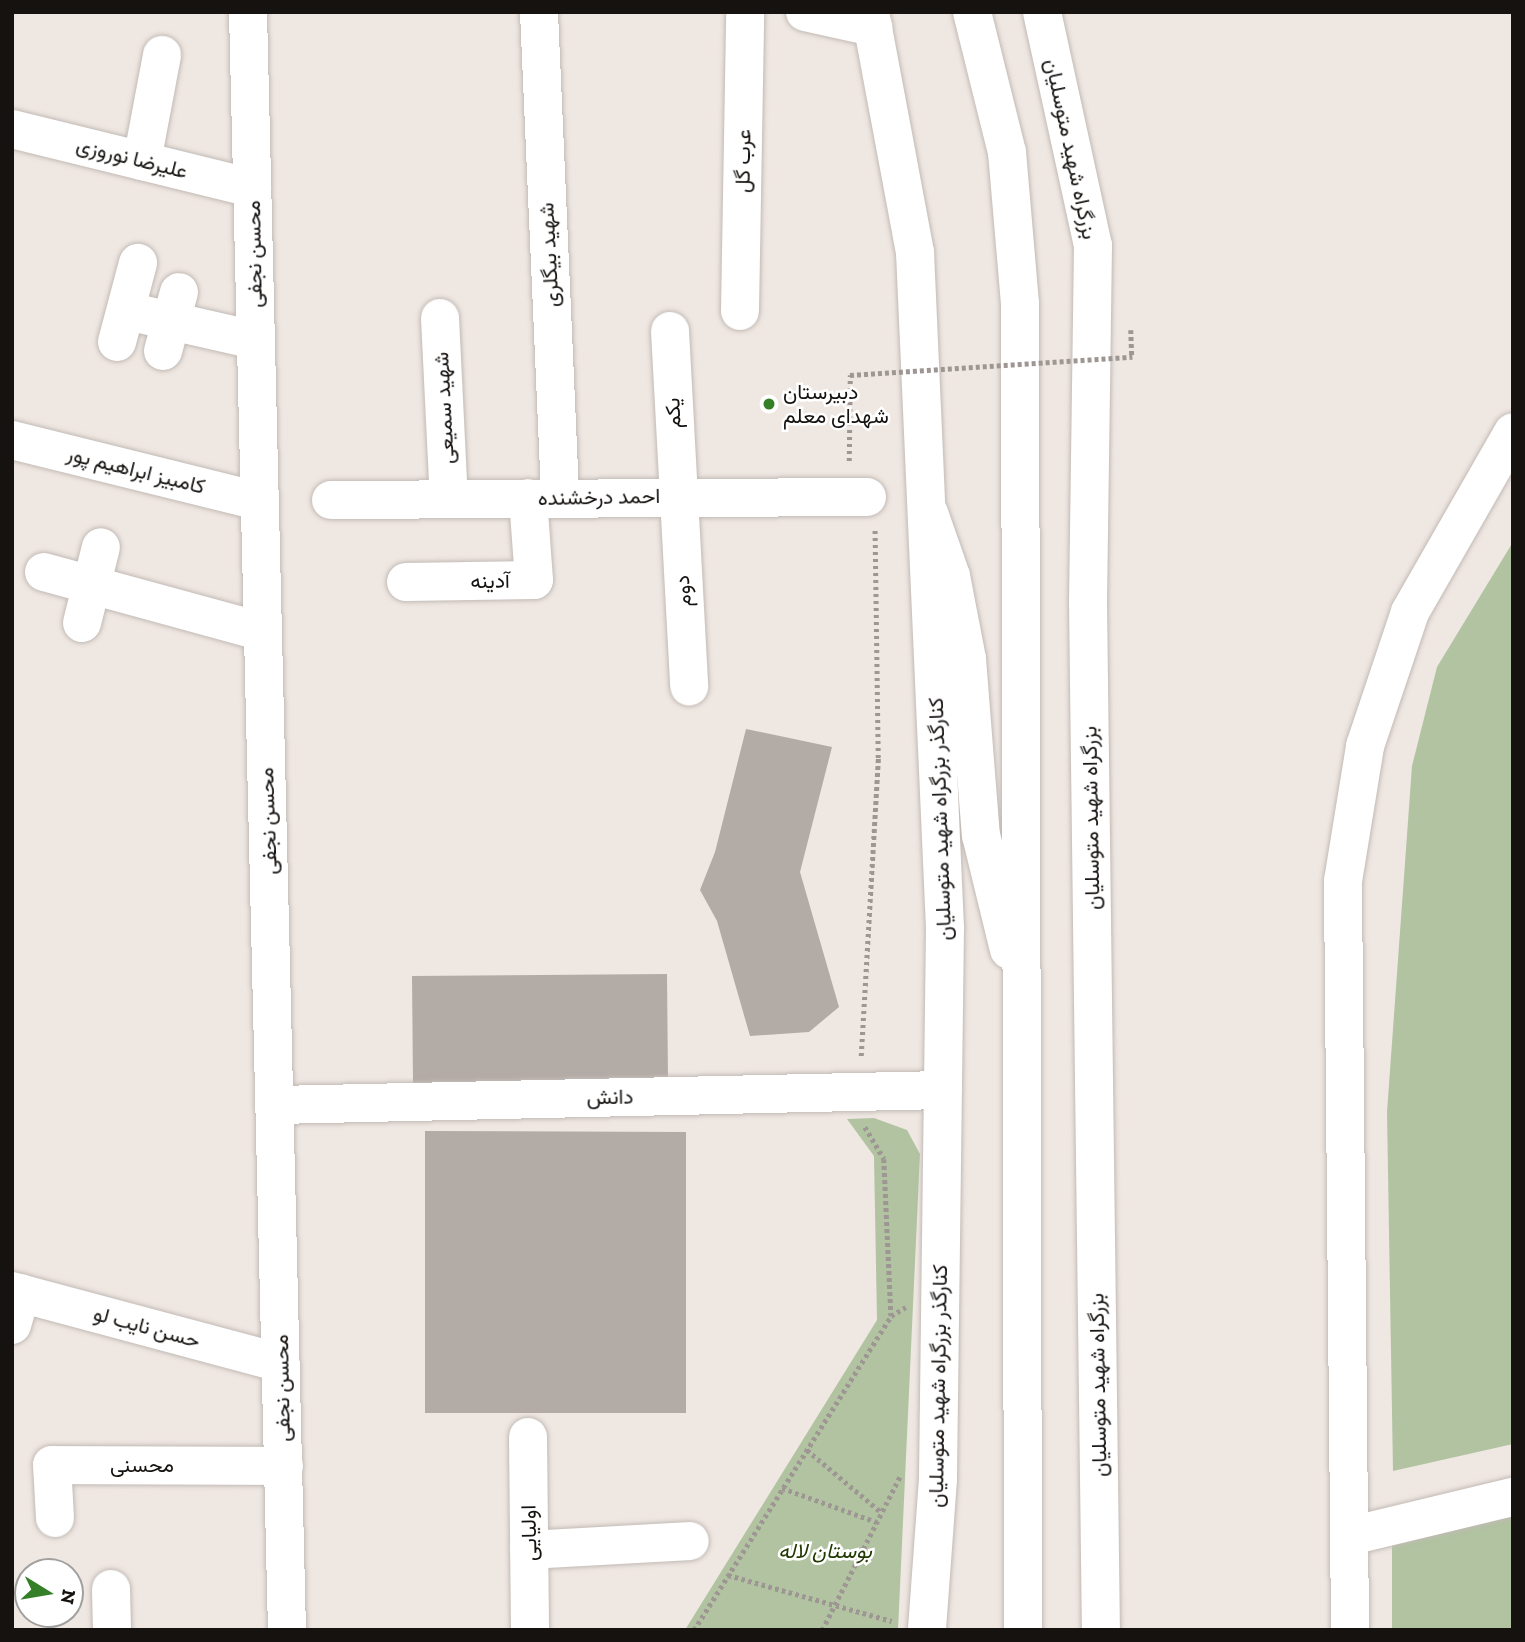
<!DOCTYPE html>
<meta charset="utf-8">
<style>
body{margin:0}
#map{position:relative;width:1525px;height:1642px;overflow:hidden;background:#efe7e2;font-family:"Zilla Slab",Vazirmatn,serif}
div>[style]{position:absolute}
.green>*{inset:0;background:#b1c3a1}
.building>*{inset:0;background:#b3aba6}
.path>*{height:4.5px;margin-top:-2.25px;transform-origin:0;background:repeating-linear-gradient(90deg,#9d9693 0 3.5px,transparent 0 7px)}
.roads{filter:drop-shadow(0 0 2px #c2bab5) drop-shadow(0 0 2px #c2bab5)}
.minor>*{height:38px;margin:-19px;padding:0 19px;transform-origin:19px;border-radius:19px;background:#fff}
.major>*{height:38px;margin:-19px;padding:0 19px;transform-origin:19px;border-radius:19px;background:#fff}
.highway>*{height:38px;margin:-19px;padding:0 19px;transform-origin:19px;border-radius:19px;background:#fff}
.path-bridge>*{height:4.5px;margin-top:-2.25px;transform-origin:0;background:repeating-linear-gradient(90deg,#9d9693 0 3.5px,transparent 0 7px)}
.dots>*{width:19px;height:19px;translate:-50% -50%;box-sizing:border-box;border:4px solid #fff;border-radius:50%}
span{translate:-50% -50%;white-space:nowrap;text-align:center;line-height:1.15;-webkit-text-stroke:5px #fff;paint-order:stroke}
.street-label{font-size:21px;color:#151210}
.poi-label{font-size:21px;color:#151210}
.left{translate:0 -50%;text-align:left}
.park-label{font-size:21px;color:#213800;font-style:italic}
.frame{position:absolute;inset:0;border:14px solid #151210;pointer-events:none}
.north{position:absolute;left:14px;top:1558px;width:70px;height:70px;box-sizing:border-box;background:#fff;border:2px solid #a1a09f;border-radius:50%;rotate:101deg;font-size:19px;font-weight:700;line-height:28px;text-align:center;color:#151210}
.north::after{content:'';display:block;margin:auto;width:24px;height:32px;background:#347f27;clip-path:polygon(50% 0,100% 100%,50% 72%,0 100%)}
</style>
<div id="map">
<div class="green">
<i style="clip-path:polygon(1513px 542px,1513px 1444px,1393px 1471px,1387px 1112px,1412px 766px,1437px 667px)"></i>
<i style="clip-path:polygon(874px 1118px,907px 1130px,920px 1154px,898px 1630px,685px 1630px,877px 1320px,874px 1156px,847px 1119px)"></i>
<i style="clip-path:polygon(1513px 1514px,1513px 1630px,1392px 1630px,1392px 1542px)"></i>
</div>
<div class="building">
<i style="clip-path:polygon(746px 729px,832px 747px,800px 872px,839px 1007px,809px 1032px,750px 1036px,717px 921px,700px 890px,715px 852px)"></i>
<i style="clip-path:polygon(667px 974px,668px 1080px,413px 1083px,412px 976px)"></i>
<i style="clip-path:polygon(425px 1131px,686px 1132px,686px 1413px,425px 1413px)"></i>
</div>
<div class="path">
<i style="left:1131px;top:330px;width:27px;rotate:88deg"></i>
<i style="left:849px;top:461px;width:86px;rotate:-89.3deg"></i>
<i style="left:861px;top:1056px;width:298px;rotate:-86.7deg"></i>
<i style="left:878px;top:758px;width:228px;rotate:-90.8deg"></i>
<i style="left:865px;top:1127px;width:37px;rotate:59deg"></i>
<i style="left:884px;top:1159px;width:157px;rotate:87.4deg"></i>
<i style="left:807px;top:1450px;width:98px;rotate:40deg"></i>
<i style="left:782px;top:1488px;width:101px;rotate:19.7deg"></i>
<i style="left:728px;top:1575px;width:170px;rotate:15.7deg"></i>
<i style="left:694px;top:1630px;width:371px;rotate:-57.9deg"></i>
<i style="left:891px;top:1316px;width:17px;rotate:-31deg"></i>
<i style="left:822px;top:1630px;width:173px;rotate:-63.1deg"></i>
</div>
<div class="roads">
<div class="minor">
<i style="left:248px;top:12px;width:1618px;rotate:88.62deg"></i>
<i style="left:539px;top:12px;width:485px;rotate:87.5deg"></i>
<i style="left:805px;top:12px;width:70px;rotate:12.4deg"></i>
<i style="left:12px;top:129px;width:247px;rotate:13.8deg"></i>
<i style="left:142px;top:161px;width:108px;rotate:-79.3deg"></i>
<i style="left:127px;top:311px;width:131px;rotate:12.8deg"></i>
<i style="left:740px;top:311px;width:299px;rotate:-89deg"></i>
<i style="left:440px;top:318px;width:181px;rotate:87.2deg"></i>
<i style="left:670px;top:331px;width:356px;rotate:86.9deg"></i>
<i style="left:117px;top:342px;width:82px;rotate:-75.1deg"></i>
<i style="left:163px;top:351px;width:61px;rotate:-74.8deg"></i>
<i style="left:12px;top:440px;width:254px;rotate:13.9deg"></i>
<i style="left:331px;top:500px;width:536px;rotate:-0.32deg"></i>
<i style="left:44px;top:572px;width:227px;rotate:15.3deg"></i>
<i style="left:406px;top:582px;width:128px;rotate:-0.9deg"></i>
<i style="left:534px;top:580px;width:82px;rotate:-94.2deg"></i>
<i style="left:82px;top:623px;width:78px;rotate:-76deg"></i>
<i style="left:277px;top:1105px;width:666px;rotate:-1.29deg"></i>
<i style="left:12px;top:1291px;width:278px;rotate:15deg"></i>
<i style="left:12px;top:1325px;width:33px;rotate:-74deg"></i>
<i style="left:528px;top:1437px;width:193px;rotate:89.4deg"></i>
<i style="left:55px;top:1518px;width:53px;rotate:-93.2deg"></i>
<i style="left:52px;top:1465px;width:232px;rotate:0.2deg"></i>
<i style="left:1350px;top:1536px;width:168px;rotate:-13.5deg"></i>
<i style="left:529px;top:1550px;width:161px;rotate:-3.2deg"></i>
<i style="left:111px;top:1589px;width:41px;rotate:88.6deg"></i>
<i style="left:1350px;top:1630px;width:749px;rotate:-90.54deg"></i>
<i style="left:1343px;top:881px;width:137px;rotate:-80.7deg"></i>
<i style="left:1365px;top:746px;width:141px;rotate:-71.4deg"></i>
<i style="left:1410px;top:612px;width:207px;rotate:-60.2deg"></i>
</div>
<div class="major">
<i style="left:870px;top:12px;width:244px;rotate:79.4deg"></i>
<i style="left:915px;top:252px;width:676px;rotate:87.46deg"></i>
<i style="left:945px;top:927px;width:552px;rotate:90.73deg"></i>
<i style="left:938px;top:1479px;width:151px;rotate:94.2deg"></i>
</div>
<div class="highway">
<i style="left:972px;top:12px;width:144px;rotate:76deg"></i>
<i style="left:1007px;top:152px;width:153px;rotate:85.1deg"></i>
<i style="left:1020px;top:304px;width:1326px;rotate:89.87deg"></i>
<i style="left:1042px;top:12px;width:239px;rotate:77.7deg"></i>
<i style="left:1093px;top:245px;width:357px;rotate:90.8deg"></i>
<i style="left:1088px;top:602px;width:1028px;rotate:89.28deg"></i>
<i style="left:929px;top:513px;width:67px;rotate:70.8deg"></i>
<i style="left:951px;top:576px;width:85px;rotate:79.1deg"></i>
<i style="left:967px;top:659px;width:177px;rotate:85.5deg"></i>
<i style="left:981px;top:835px;width:118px;rotate:76.3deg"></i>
</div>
</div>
<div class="path-bridge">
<i style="left:850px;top:375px;width:283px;rotate:-3.7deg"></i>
</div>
<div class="dots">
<i style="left:769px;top:404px;background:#347f27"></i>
</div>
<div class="street-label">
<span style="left:1071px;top:149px;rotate:78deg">بزرگراه شهید متوسلیان</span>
<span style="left:132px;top:158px;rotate:14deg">علیرضا نوروزی</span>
<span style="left:743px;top:161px;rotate:-89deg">عرب گل</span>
<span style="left:254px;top:254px;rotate:-91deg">محسن نجفی</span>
<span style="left:549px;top:255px;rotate:-93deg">شهید بیگلری</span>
<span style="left:444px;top:408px;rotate:-93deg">شهید سمیعی</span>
<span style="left:673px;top:413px;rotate:-92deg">یکم</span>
<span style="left:136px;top:470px;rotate:14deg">کامبیز ابراهیم پور</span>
<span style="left:599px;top:497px;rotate:-1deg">احمد درخشنده</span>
<span style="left:490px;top:581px;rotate:-1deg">آدینه</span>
<span style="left:683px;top:591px;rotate:-94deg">دوم</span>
<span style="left:1091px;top:818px;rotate:-91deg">بزرگراه شهید متوسلیان</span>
<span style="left:940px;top:819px;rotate:-92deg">کنارگذر بزرگراه شهید متوسلیان</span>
<span style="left:268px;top:821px;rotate:-92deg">محسن نجفی</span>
<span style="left:610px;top:1097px;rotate:-1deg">دانش</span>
<span style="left:147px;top:1327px;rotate:15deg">حسن نایب لو</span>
<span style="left:1098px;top:1385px;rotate:-91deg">بزرگراه شهید متوسلیان</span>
<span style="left:938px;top:1386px;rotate:-89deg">کنارگذر بزرگراه شهید متوسلیان</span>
<span style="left:282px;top:1388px;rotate:-91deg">محسن نجفی</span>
<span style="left:142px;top:1465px">محسنی</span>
<span style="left:529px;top:1533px;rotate:-91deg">اولیایی</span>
</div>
<div class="poi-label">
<span class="left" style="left:783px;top:404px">دبیرستان<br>شهدای معلم</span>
</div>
<div class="park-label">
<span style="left:825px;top:1551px">بوستان لاله</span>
</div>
<div class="frame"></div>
<div class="north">N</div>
</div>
